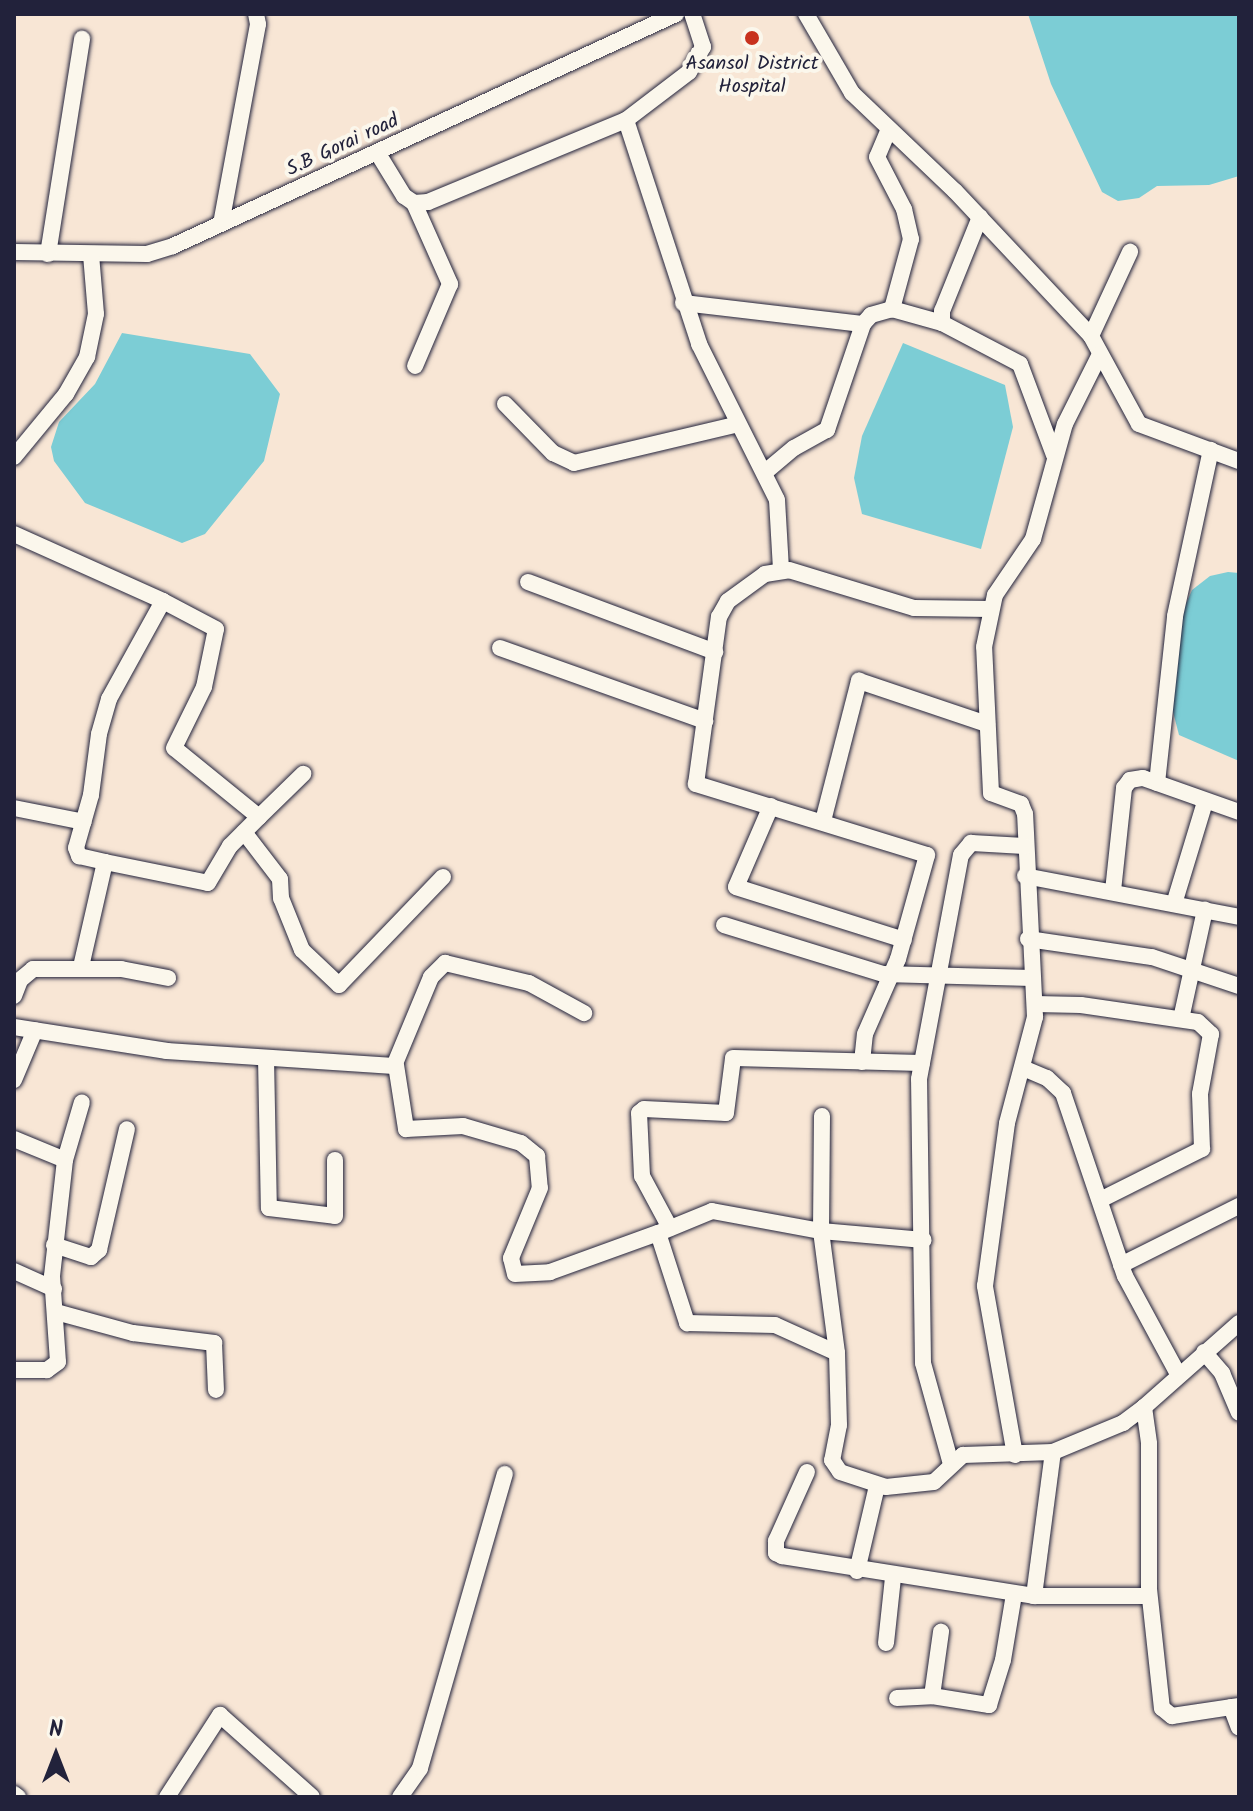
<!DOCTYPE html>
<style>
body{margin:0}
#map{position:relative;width:1253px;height:1811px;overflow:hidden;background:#f8e6d5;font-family:Kalam,sans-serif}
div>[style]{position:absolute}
.water>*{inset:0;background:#7ccdd5}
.roads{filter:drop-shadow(0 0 2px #22223b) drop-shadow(0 0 2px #22223b)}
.minor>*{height:16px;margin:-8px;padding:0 8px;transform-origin:8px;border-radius:8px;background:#fbf7ec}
.dots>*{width:22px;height:22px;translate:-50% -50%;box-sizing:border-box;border:4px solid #fbf7ec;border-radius:50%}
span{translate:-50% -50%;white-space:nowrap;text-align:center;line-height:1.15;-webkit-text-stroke:8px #fbf7ec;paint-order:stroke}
.poi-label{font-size:20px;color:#22223b}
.street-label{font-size:20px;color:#22223b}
.frame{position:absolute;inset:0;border:16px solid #22223b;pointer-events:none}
.north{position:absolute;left:16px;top:1715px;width:80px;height:80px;-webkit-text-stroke:6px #fbf7ec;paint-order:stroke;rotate:0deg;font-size:22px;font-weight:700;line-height:32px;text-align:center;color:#22223b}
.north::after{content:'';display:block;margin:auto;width:28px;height:36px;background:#22223b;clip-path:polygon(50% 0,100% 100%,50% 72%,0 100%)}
</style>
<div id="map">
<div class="water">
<i style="clip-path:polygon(1028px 14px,1239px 14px,1239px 176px,1209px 185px,1157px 186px,1139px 198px,1118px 201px,1102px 192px,1051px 84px)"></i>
<i style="clip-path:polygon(122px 333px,250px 354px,280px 394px,264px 461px,205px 534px,182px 543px,85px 503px,54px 461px,51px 447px,59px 422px,95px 384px)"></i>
<i style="clip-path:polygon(903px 343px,1005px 385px,1013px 427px,981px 549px,862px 514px,854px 478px,862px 436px)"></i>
<i style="clip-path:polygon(1228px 572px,1239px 573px,1239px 761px,1179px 735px,1172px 708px,1178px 622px,1192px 590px,1210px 576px)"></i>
</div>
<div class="roads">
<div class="minor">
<i style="left:806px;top:14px;width:91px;rotate:59.8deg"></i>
<i style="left:852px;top:93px;width:142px;rotate:43.6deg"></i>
<i style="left:955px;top:191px;width:199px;rotate:46.8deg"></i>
<i style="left:1091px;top:336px;width:100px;rotate:61.4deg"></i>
<i style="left:1139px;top:424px;width:107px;rotate:20.3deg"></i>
<i style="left:626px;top:120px;width:236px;rotate:71.9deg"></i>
<i style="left:699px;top:344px;width:174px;rotate:63.4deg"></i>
<i style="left:777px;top:500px;width:70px;rotate:86.7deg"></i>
<i style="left:889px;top:129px;width:30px;rotate:113deg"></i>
<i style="left:877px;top:157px;width:59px;rotate:62.6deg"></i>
<i style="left:904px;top:209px;width:31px;rotate:77deg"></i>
<i style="left:911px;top:239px;width:73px;rotate:105.2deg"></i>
<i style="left:377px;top:152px;width:52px;rotate:58.5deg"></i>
<i style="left:404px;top:196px;width:12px;rotate:35deg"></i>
<i style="left:414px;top:203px;width:14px;rotate:-4deg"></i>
<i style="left:428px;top:202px;width:214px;rotate:-22.5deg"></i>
<i style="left:626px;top:120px;width:79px;rotate:-37.3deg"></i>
<i style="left:689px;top:72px;width:29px;rotate:-61deg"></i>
<i style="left:703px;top:47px;width:35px;rotate:-108deg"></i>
<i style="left:414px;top:203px;width:89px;rotate:66deg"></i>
<i style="left:450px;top:284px;width:89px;rotate:113.1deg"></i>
<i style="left:980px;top:217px;width:101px;rotate:112deg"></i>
<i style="left:942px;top:311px;width:12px;rotate:90deg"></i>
<i style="left:942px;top:323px;width:88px;rotate:27.7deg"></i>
<i style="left:1020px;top:364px;width:97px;rotate:69.5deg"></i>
<i style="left:221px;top:224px;width:203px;rotate:-79.5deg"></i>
<i style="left:258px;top:24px;width:10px;rotate:-101deg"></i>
<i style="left:14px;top:252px;width:133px;rotate:0.9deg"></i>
<i style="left:147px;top:254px;width:27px;rotate:-17deg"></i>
<i style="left:173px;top:246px;width:554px;rotate:-24.76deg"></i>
<i style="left:48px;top:254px;width:218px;rotate:-81deg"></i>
<i style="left:683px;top:303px;width:181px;rotate:6.7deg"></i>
<i style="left:1091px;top:336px;width:93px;rotate:-65.1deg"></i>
<i style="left:505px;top:404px;width:69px;rotate:45.6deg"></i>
<i style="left:553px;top:453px;width:23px;rotate:25deg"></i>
<i style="left:574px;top:463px;width:165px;rotate:-13.3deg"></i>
<i style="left:14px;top:457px;width:82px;rotate:-50.5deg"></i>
<i style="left:66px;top:394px;width:43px;rotate:-60.4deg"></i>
<i style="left:87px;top:357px;width:44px;rotate:-78.2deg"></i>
<i style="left:96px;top:314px;width:60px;rotate:-94.8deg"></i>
<i style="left:764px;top:473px;width:39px;rotate:-40deg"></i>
<i style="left:794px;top:448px;width:38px;rotate:-29deg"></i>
<i style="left:827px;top:430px;width:112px;rotate:-71.2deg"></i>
<i style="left:863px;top:324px;width:12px;rotate:-48deg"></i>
<i style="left:871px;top:315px;width:22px;rotate:-16deg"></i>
<i style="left:892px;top:309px;width:52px;rotate:15.6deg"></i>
<i style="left:14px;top:534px;width:163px;rotate:24.2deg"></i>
<i style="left:163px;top:601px;width:112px;rotate:118.9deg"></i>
<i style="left:109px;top:699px;width:36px;rotate:106deg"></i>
<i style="left:99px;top:734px;width:62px;rotate:97.5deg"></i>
<i style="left:91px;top:795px;width:55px;rotate:105.8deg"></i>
<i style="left:76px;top:848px;width:9px;rotate:69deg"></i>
<i style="left:79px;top:856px;width:27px;rotate:13deg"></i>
<i style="left:105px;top:862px;width:108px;rotate:102.9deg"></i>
<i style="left:528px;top:582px;width:200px;rotate:20.5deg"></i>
<i style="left:500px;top:648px;width:218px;rotate:19.6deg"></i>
<i style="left:1157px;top:783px;width:168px;rotate:-83.8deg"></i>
<i style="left:1175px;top:616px;width:170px;rotate:-77.8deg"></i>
<i style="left:771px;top:806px;width:88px;rotate:113.4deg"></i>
<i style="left:736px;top:887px;width:176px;rotate:17.5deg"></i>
<i style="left:14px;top:808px;width:71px;rotate:11.3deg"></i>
<i style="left:259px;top:817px;width:62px;rotate:-44.3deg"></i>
<i style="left:823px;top:821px;width:145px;rotate:-75.6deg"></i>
<i style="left:859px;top:681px;width:135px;rotate:18.6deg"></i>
<i style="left:244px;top:832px;width:59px;rotate:52.5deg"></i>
<i style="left:280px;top:879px;width:19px;rotate:87deg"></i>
<i style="left:281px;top:898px;width:56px;rotate:68deg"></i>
<i style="left:302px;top:950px;width:51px;rotate:43.4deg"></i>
<i style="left:339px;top:985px;width:150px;rotate:-46.1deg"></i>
<i style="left:105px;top:862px;width:105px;rotate:11.5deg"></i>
<i style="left:208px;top:883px;width:43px;rotate:-59.3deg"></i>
<i style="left:230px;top:846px;width:41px;rotate:-45deg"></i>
<i style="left:259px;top:817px;width:109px;rotate:-140.9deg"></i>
<i style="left:174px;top:748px;width:68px;rotate:-63.8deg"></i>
<i style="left:204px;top:687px;width:59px;rotate:-78.3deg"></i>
<i style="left:216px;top:629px;width:60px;rotate:-152.2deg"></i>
<i style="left:1025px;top:876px;width:218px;rotate:10.8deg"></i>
<i style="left:1113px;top:891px;width:104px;rotate:-83.9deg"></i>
<i style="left:1124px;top:788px;width:10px;rotate:-53deg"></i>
<i style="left:1130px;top:780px;width:13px;rotate:-9deg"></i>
<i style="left:1143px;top:778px;width:102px;rotate:19.5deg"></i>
<i style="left:1174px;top:904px;width:107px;rotate:-73.1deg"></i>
<i style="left:724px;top:925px;width:166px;rotate:17.1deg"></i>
<i style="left:883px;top:974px;width:149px;rotate:1.5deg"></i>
<i style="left:1028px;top:939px;width:125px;rotate:8.3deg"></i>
<i style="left:1152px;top:957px;width:92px;rotate:18.4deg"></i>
<i style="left:14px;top:996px;width:17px;rotate:-69deg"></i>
<i style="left:20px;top:980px;width:17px;rotate:-40deg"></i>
<i style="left:33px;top:969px;width:88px"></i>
<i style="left:121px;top:969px;width:48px;rotate:10.8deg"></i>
<i style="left:1035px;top:1004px;width:46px;rotate:1.2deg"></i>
<i style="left:1081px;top:1005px;width:118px;rotate:8.3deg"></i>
<i style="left:1198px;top:1022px;width:18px;rotate:43deg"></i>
<i style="left:1211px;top:1034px;width:61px;rotate:100.4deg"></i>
<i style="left:1200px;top:1094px;width:55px;rotate:87.9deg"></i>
<i style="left:1202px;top:1149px;width:114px;rotate:153.4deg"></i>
<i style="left:1181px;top:1019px;width:112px;rotate:-77.6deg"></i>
<i style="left:14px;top:1027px;width:155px;rotate:8.9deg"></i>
<i style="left:167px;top:1051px;width:227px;rotate:3.8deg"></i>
<i style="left:394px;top:1066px;width:96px;rotate:-67.4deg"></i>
<i style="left:431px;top:977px;width:20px;rotate:-45deg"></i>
<i style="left:445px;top:963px;width:86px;rotate:13.4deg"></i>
<i style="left:529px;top:983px;width:63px;rotate:28.6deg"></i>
<i style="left:266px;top:1058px;width:150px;rotate:88.9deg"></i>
<i style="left:269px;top:1208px;width:66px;rotate:6.9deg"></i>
<i style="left:335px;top:1216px;width:56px;rotate:-90deg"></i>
<i style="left:862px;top:1062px;width:28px;rotate:-84deg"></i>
<i style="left:865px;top:1034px;width:82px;rotate:-66.3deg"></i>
<i style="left:898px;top:959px;width:108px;rotate:-74.4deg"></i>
<i style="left:927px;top:855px;width:242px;rotate:-162.9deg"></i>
<i style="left:696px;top:784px;width:169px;rotate:-82.2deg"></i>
<i style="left:719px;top:617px;width:18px;rotate:-61deg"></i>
<i style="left:728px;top:601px;width:46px;rotate:-36.1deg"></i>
<i style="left:765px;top:574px;width:24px;rotate:-9deg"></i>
<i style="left:789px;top:570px;width:131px;rotate:16.9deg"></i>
<i style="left:914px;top:608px;width:77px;rotate:0.7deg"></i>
<i style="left:396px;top:1065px;width:65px;rotate:81.1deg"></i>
<i style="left:406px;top:1129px;width:57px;rotate:-3deg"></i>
<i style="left:463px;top:1126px;width:60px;rotate:16.3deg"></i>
<i style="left:521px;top:1143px;width:21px;rotate:39deg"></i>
<i style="left:537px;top:1156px;width:32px;rotate:85deg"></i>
<i style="left:540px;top:1188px;width:76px;rotate:112.5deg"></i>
<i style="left:511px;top:1258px;width:16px;rotate:76deg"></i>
<i style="left:515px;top:1274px;width:35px;rotate:-3deg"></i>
<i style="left:550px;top:1272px;width:115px;rotate:-19.9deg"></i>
<i style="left:658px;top:1233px;width:95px;rotate:72.1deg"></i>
<i style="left:687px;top:1323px;width:88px;rotate:1.3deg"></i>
<i style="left:775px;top:1325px;width:68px;rotate:24.3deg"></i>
<i style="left:837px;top:1353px;width:72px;rotate:88.4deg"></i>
<i style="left:839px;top:1425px;width:36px;rotate:101deg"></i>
<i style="left:832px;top:1460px;width:14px;rotate:56deg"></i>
<i style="left:840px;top:1472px;width:48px;rotate:18.1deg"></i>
<i style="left:886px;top:1487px;width:48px;rotate:-5.9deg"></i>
<i style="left:934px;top:1482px;width:40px;rotate:-43deg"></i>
<i style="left:963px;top:1455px;width:90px;rotate:-1.9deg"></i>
<i style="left:1053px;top:1452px;width:76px;rotate:-22.5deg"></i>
<i style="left:1123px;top:1423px;width:26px;rotate:-37deg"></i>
<i style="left:1023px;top:1068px;width:26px;rotate:23deg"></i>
<i style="left:1047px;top:1078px;width:22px;rotate:43deg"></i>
<i style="left:1063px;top:1093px;width:193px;rotate:71.3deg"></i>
<i style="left:1125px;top:1276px;width:111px;rotate:61.6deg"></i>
<i style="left:14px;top:1080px;width:54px;rotate:-67.2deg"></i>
<i style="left:822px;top:1116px;width:115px;rotate:90.5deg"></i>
<i style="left:821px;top:1231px;width:123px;rotate:82.5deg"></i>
<i style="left:14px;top:1139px;width:55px;rotate:22.4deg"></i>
<i style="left:65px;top:1160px;width:117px;rotate:96.4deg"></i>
<i style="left:52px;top:1276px;width:86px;rotate:86deg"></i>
<i style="left:58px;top:1362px;width:14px;rotate:144deg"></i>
<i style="left:47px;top:1370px;width:33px;rotate:180deg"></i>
<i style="left:65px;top:1160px;width:60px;rotate:-73.7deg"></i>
<i style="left:670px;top:1228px;width:59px;rotate:-118.3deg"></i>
<i style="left:642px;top:1176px;width:63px;rotate:-92.7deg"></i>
<i style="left:639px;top:1113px;width:6px;rotate:-39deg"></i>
<i style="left:644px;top:1109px;width:82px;rotate:2.8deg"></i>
<i style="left:726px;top:1113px;width:55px;rotate:-82.7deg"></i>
<i style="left:733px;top:1058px;width:189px;rotate:1.5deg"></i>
<i style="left:661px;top:1232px;width:55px;rotate:-22.4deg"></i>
<i style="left:712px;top:1211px;width:111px;rotate:10.4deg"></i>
<i style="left:821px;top:1231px;width:103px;rotate:5deg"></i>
<i style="left:54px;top:1245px;width:39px;rotate:18deg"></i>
<i style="left:91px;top:1257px;width:11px;rotate:-41deg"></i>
<i style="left:99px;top:1250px;width:124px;rotate:-77deg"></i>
<i style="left:1121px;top:1265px;width:132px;rotate:-26.6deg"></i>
<i style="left:14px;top:1271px;width:44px;rotate:24.2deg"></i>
<i style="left:56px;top:1312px;width:80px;rotate:15.3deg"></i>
<i style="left:133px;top:1333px;width:82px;rotate:7deg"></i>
<i style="left:214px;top:1343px;width:47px;rotate:87.6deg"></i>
<i style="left:1239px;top:1323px;width:127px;rotate:138.5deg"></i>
<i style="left:1144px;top:1407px;width:37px;rotate:82deg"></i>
<i style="left:1149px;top:1444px;width:145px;rotate:90deg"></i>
<i style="left:1149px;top:1589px;width:120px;rotate:83.8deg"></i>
<i style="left:1162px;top:1708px;width:13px;rotate:39deg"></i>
<i style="left:1172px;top:1716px;width:68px;rotate:-8.5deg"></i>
<i style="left:1204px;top:1352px;width:28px;rotate:49deg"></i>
<i style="left:1222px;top:1373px;width:43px;rotate:67deg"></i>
<i style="left:1015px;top:1455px;width:172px;rotate:-100.1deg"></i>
<i style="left:985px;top:1286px;width:164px;rotate:-82.3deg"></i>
<i style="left:1007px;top:1123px;width:110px;rotate:-75.2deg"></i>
<i style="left:1035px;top:1017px;width:203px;rotate:-92.8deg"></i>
<i style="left:1025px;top:814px;width:11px;rotate:-112deg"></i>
<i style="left:1021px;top:804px;width:32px;rotate:-160deg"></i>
<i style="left:991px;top:793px;width:146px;rotate:-92.7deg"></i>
<i style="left:984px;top:647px;width:53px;rotate:-78.1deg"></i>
<i style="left:995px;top:595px;width:68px;rotate:-55.8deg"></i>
<i style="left:1033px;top:539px;width:119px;rotate:-74.5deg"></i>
<i style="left:1065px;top:424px;width:78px;rotate:-63.4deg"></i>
<i style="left:951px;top:1464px;width:105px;rotate:-105.5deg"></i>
<i style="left:923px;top:1363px;width:284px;rotate:-90.8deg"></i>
<i style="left:919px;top:1079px;width:228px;rotate:-79.4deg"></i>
<i style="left:961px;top:855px;width:16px;rotate:-50deg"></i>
<i style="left:971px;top:843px;width:54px;rotate:3.2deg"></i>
<i style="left:807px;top:1472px;width:76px;rotate:114.2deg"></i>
<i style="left:776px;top:1541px;width:12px;rotate:90deg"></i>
<i style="left:776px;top:1553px;width:7px;rotate:27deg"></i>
<i style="left:782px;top:1556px;width:255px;rotate:9deg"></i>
<i style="left:1034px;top:1596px;width:115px"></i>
<i style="left:857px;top:1571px;width:87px;rotate:-76.8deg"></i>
<i style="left:1034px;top:1596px;width:145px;rotate:-82.5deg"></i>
<i style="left:886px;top:1643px;width:66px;rotate:-83.9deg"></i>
<i style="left:932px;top:1696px;width:65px;rotate:-82deg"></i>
<i style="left:897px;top:1698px;width:35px;rotate:-3deg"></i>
<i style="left:932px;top:1696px;width:58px;rotate:9deg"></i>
<i style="left:989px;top:1705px;width:47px;rotate:-72.7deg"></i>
<i style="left:1003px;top:1660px;width:67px;rotate:-80.5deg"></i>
<i style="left:1231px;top:1707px;width:22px;rotate:69deg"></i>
<i style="left:14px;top:1794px;width:5px;rotate:37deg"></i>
<i style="left:167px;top:1797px;width:98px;rotate:-57.1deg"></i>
<i style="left:220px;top:1715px;width:123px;rotate:41.7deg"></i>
<i style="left:400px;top:1797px;width:35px;rotate:-55deg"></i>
<i style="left:420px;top:1768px;width:306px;rotate:-73.9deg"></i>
</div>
</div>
<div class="dots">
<i style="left:752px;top:38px;background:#c8321e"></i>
</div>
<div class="poi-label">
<span style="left:752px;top:76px">Asansol District<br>Hospital</span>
</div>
<div class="street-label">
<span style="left:343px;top:146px;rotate:-25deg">S.B Gorai road</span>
</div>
<div class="frame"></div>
<div class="north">N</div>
</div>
